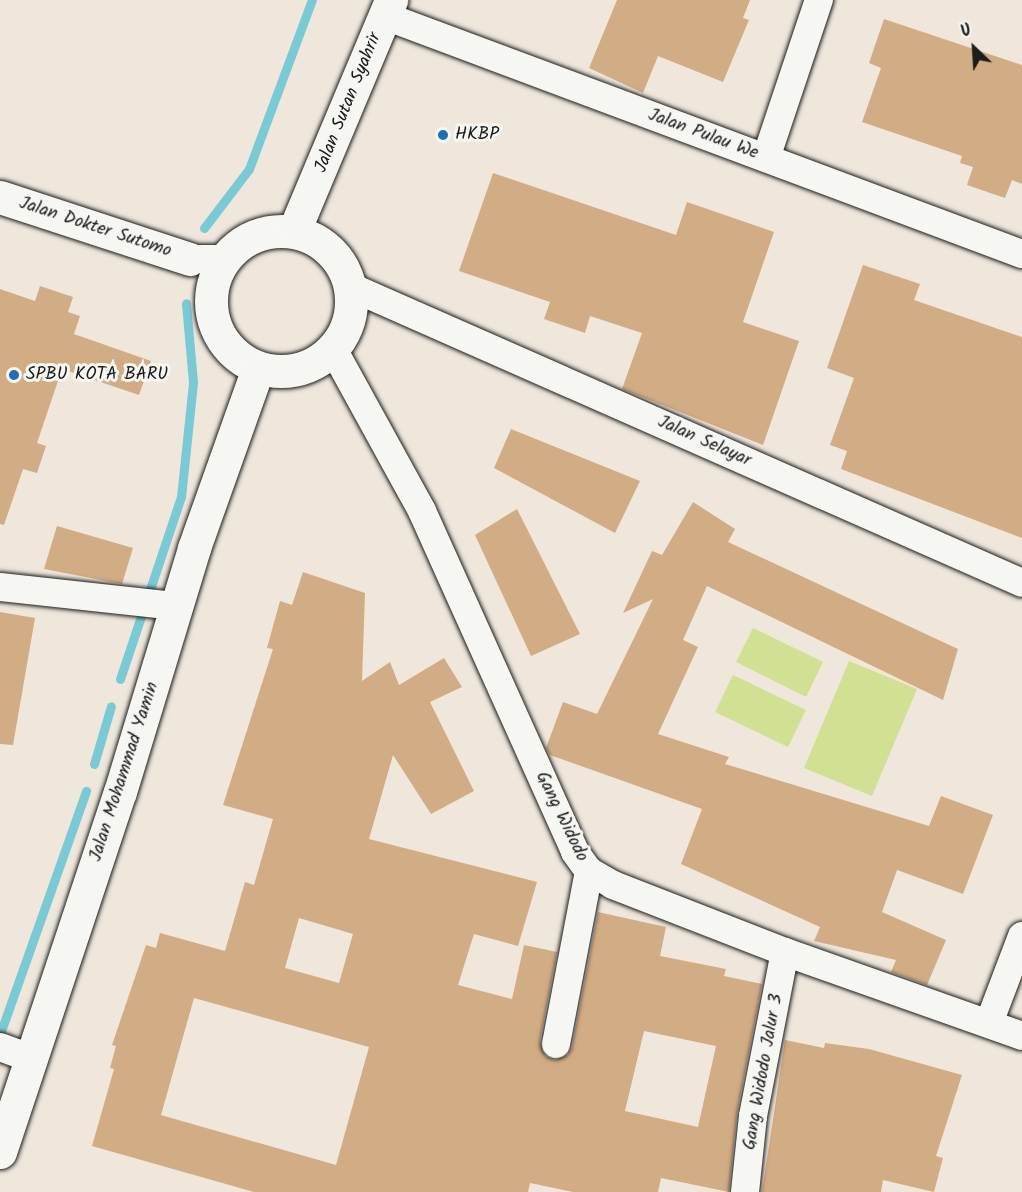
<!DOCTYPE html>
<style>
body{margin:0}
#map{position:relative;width:1022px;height:1192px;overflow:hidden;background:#efe7dc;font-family:Kalam,sans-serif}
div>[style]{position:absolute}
.green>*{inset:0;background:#d2e094}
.stream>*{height:9px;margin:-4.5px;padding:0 4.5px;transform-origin:4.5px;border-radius:4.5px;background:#7acad5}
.building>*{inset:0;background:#d2ac84}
.roads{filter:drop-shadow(0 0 2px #1c1c1c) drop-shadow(0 0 2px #1c1c1c)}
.street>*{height:28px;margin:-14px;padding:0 14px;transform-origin:14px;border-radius:14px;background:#f6f6f2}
.secondary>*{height:33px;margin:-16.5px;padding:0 16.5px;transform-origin:16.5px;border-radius:16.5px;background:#f6f6f2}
.secondary>.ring{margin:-16.5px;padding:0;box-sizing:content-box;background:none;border:33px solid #f6f6f2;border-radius:50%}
.dots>*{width:16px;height:16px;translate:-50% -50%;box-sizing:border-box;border:3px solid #f6f6f2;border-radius:50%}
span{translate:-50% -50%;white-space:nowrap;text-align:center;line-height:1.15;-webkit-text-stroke:6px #f6f6f2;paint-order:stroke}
.street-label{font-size:18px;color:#1c1c1c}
.poi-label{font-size:18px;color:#1c1c1c}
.left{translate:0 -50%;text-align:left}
.north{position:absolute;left:944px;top:18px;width:60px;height:60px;-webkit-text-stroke:4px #f6f6f2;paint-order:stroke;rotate:335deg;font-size:16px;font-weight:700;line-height:24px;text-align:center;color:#1c1c1c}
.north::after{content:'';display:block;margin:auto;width:21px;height:27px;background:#1c1c1c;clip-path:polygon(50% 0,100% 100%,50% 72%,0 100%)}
</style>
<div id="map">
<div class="green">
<i style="clip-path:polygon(753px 628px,823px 662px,806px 697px,736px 662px)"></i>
<i style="clip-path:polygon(849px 661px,917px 689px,872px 796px,804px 768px)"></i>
<i style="clip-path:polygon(733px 675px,806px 710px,788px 747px,715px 712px)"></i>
</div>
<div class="stream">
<i style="left:204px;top:228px;width:74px;rotate:-52.7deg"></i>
<i style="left:249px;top:169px;width:180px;rotate:-69.6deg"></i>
<i style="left:120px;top:679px;width:192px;rotate:-71.5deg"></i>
<i style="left:181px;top:497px;width:116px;rotate:-84deg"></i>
<i style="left:193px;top:382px;width:79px;rotate:-95.1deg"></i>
<i style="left:94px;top:764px;width:60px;rotate:-73.7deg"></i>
<i style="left:0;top:1034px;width:258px;rotate:-70.5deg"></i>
</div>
<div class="building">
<i style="clip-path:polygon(617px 0,750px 0,743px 18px,749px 20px,723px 82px,658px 56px,643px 93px,589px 68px)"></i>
<i style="clip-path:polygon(884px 19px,1022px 65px,1022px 184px,1012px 180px,1005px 198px,967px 185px,973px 167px,960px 163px,962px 156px,862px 122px,881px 68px,869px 63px)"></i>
<i style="clip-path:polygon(493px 173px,676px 235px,687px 202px,774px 232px,743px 322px,799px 341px,763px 445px,622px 389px,642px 333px,590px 316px,585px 333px,544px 319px,550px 302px,459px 271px)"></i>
<i style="clip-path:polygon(863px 265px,920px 284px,914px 300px,1022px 337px,1022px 538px,841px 469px,847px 451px,830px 445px,854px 378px,827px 368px)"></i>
<i style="clip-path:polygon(40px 286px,73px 297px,68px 312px,80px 316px,74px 334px,151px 361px,139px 395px,62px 369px,37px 443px,46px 446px,37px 473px,23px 469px,4px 525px,0 524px,0 289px,35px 301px)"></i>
<i style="clip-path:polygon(511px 429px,640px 481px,615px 533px,494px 468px)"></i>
<i style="clip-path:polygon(693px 502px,735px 529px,728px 542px,958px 649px,943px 700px,707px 586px,683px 640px,698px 647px,658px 734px,729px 757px,725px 764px,929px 826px,941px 796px,993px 815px,963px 894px,897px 870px,882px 912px,946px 940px,927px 985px,891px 972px,896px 960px,814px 941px,820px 927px,681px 864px,702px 809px,550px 755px,546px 748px,563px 702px,597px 714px,653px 599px,623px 613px,652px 551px,662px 555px)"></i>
<i style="clip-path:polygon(517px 509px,580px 634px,531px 656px,475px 535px)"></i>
<i style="clip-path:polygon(57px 526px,133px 548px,122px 584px,44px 569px)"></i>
<i style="clip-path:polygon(evenodd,303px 572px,365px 593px,362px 681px,390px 662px,399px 685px,444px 658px,462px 687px,430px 702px,474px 791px,431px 814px,393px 755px,369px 839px,537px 882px,518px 946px,474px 934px,458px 985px,512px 999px,524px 945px,557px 952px,540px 1041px,545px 1056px,554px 1060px,568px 1055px,572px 1047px,598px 912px,666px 927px,660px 956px,726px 969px,724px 976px,762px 984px,737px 1113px,729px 1192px,661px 1178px,658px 1192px,573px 1192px,530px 1183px,528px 1192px,254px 1192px,92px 1146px,114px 1069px,110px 1068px,116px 1046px,112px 1045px,146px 945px,156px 948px,160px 933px,225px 951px,245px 882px,254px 885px,273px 819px,223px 805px,273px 649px,267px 648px,280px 601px,292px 605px,303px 572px,299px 918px,353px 934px,339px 983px,285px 968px,299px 918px,303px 572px,194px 998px,369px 1047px,336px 1165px,161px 1115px,194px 998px,303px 572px,644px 1031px,716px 1046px,698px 1127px,625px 1111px,644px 1031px)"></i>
<i style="clip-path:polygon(0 612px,35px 618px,13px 745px,0 744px)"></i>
<i style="clip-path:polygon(785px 1040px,824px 1048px,825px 1043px,869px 1049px,962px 1075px,936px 1156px,943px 1158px,934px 1192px,883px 1180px,881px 1192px,762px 1192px)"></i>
</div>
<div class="roads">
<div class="street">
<i style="left:385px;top:16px;width:680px;rotate:20.49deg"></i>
<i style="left:766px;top:158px;width:167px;rotate:-71.5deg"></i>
<i style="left:190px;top:259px;width:34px"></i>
<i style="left:351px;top:287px;width:733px;rotate:23.8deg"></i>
<i style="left:333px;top:349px;width:185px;rotate:61.2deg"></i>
<i style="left:422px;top:511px;width:374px;rotate:65.8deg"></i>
<i style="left:575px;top:852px;width:24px;rotate:54deg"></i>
<i style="left:589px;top:871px;width:28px;rotate:30deg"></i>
<i style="left:613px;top:885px;width:185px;rotate:21.3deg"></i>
<i style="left:785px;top:952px;width:251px;rotate:19.5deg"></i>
<i style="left:0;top:587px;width:177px;rotate:6.2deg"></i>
<i style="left:989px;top:1023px;width:93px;rotate:-69.2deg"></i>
<i style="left:556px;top:1044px;width:176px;rotate:-79.2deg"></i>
<i style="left:0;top:1047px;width:33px;rotate:20deg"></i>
<i style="left:745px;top:1192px;width:76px;rotate:-84deg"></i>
<i style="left:753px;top:1116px;width:167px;rotate:-79deg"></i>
</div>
<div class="secondary">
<i style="left:0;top:197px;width:200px;rotate:18.1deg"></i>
<i class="ring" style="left:211px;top:231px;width:107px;height:107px"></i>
<i style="left:294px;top:231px;width:251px;rotate:-67.2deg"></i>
<i style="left:0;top:1152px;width:379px;rotate:-71.6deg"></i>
<i style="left:120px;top:792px;width:255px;rotate:-73.1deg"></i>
<i style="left:194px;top:548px;width:191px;rotate:-70.4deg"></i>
</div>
</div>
<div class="dots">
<i style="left:443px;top:135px;background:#1f6fb2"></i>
<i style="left:14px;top:375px;background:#1f6fb2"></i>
</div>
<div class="street-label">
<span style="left:349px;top:103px;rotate:-68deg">Jalan Sutan Syahrir</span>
<span style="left:703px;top:135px;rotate:20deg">Jalan Pulau We</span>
<span style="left:95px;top:228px;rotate:18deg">Jalan Dokter Sutomo</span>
<span style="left:704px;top:442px;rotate:24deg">Jalan Selayar</span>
<span style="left:125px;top:772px;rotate:-72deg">Jalan Mohammad Yamin</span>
<span style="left:561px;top:817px;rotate:64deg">Gang Widodo</span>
<span style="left:764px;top:1072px;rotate:-80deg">Gang Widodo Jalur 3</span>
</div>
<div class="poi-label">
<span class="left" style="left:455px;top:135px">HKBP</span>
<span class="left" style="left:26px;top:375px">SPBU KOTA BARU</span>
</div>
<div class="north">U</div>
</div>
